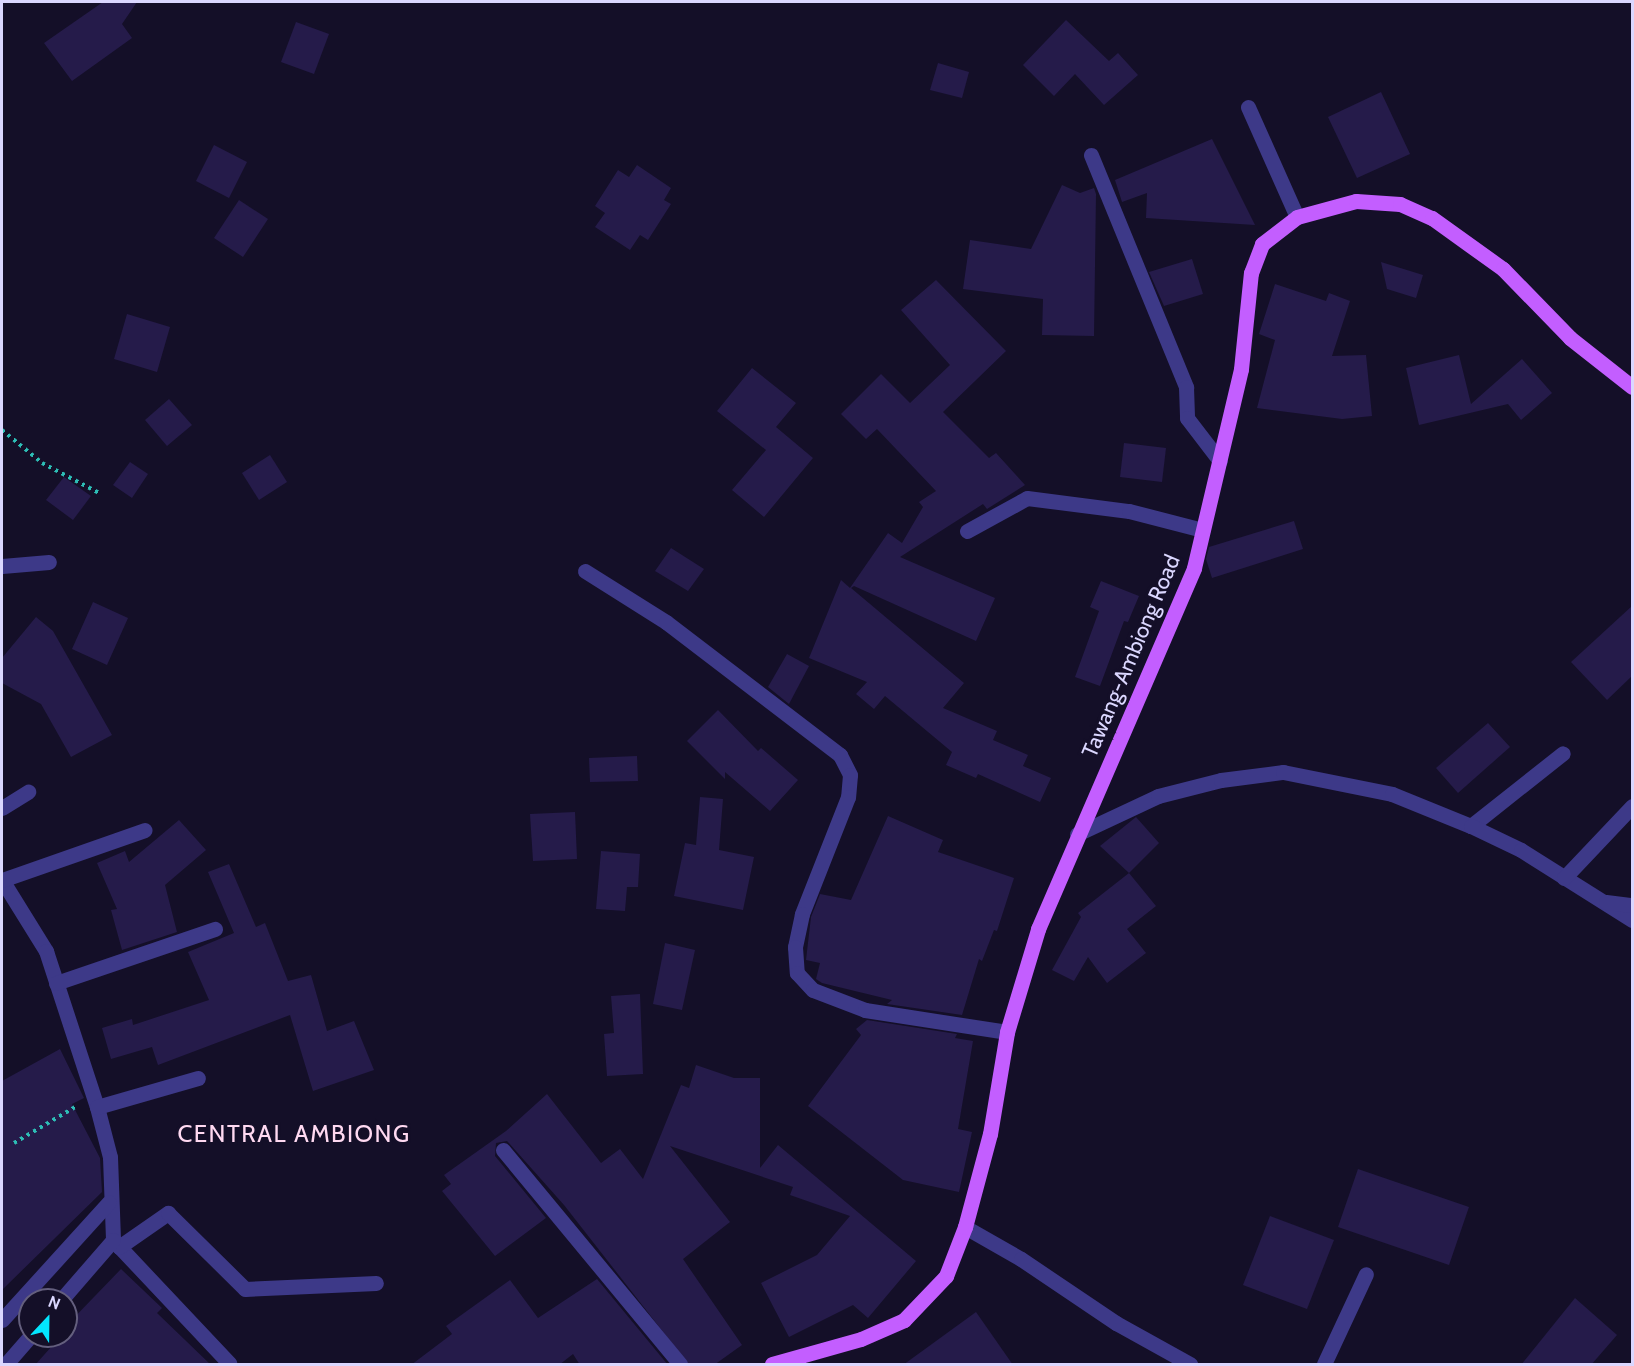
<!DOCTYPE html>
<style>
body{margin:0}
#map{position:relative;width:1634px;height:1366px;overflow:hidden;background:#140f28;font-family:Cabin,sans-serif}
div>[style]{position:absolute}
.building>*{inset:0;background:#251b4a}
.path>*{height:4px;margin-top:-2px;transform-origin:0;background:repeating-linear-gradient(90deg,#2dbdb5 0 3px,transparent 0 7.5px)}
.minor>*{height:15px;margin:-7.5px;padding:0 7.5px;transform-origin:7.5px;border-radius:7.5px;background:#3d3988}
.major>*{height:15px;margin:-7.5px;padding:0 7.5px;transform-origin:7.5px;border-radius:7.5px;background:#c35eff}
span{translate:-50% -50%;white-space:nowrap;text-align:center;line-height:1.15;-webkit-text-stroke:6px #140f28;paint-order:stroke}
.street-label{font-size:22px;color:#dbd7ff}
.neighbourhood-label{font-size:24px;color:#ffd9f1;letter-spacing:1.5px}
.frame{position:absolute;inset:0;border:3px solid #dbd7ff;pointer-events:none}
.north{position:absolute;left:18px;top:1288px;width:60px;height:60px;box-sizing:border-box;background:#140f28;border:2px solid #645f7e;border-radius:50%;rotate:22deg;font-size:16px;font-weight:700;line-height:24px;text-align:center;color:#dbd7ff}
.north::after{content:'';display:block;margin:auto;width:21px;height:27px;background:#03e5ff;clip-path:polygon(50% 0,100% 100%,50% 72%,0 100%)}
</style>
<div id="map">
<div class="building">
<i style="clip-path:polygon(103px 2px,137px 2px,122px 24px,132px 38px,72px 81px,44px 43px)"></i>
<i style="clip-path:polygon(1066px 20px,1109px 61px,1118px 53px,1138px 75px,1104px 105px,1075px 74px,1054px 96px,1023px 65px)"></i>
<i style="clip-path:polygon(296px 22px,329px 34px,314px 74px,281px 62px)"></i>
<i style="clip-path:polygon(938px 63px,969px 72px,962px 98px,930px 90px)"></i>
<i style="clip-path:polygon(1381px 92px,1410px 154px,1357px 178px,1328px 117px)"></i>
<i style="clip-path:polygon(1212px 139px,1255px 225px,1146px 218px,1147px 193px,1122px 202px,1115px 180px)"></i>
<i style="clip-path:polygon(214px 145px,247px 162px,229px 198px,196px 181px)"></i>
<i style="clip-path:polygon(637px 165px,671px 188px,664px 200px,671px 204px,648px 240px,640px 235px,630px 250px,595px 227px,605px 213px,595px 206px,618px 170px,629px 177px)"></i>
<i style="clip-path:polygon(1062px 185px,1080px 193px,1094px 188px,1096px 194px,1094px 336px,1042px 335px,1043px 299px,963px 289px,970px 240px,1031px 249px)"></i>
<i style="clip-path:polygon(239px 200px,268px 219px,243px 257px,214px 238px)"></i>
<i style="clip-path:polygon(1192px 259px,1203px 294px,1164px 306px,1149px 272px)"></i>
<i style="clip-path:polygon(1381px 262px,1423px 275px,1416px 298px,1387px 289px)"></i>
<i style="clip-path:polygon(936px 280px,1006px 351px,943px 412px,989px 458px,996px 453px,1025px 485px,987px 509px,983px 504px,900px 557px,995px 598px,976px 641px,854px 586px,851px 588px,964px 683px,943px 708px,997px 731px,993px 740px,1028px 755px,1023px 766px,1051px 778px,1040px 802px,978px 774px,976px 778px,946px 765px,952px 752px,885px 696px,874px 709px,856px 694px,867px 682px,809px 658px,841px 580px,850px 588px,888px 533px,902px 543px,923px 507px,919px 502px,936px 491px,877px 429px,866px 439px,841px 414px,881px 374px,910px 403px,950px 365px,901px 310px)"></i>
<i style="clip-path:polygon(1275px 284px,1326px 301px,1329px 293px,1350px 301px,1332px 356px,1366px 355px,1372px 416px,1342px 419px,1257px 408px,1275px 340px,1259px 334px)"></i>
<i style="clip-path:polygon(127px 314px,170px 327px,157px 372px,114px 359px)"></i>
<i style="clip-path:polygon(1459px 355px,1471px 404px,1522px 359px,1552px 393px,1521px 420px,1508px 404px,1419px 425px,1406px 368px)"></i>
<i style="clip-path:polygon(752px 368px,796px 403px,776px 427px,813px 458px,764px 517px,732px 490px,766px 450px,717px 411px)"></i>
<i style="clip-path:polygon(169px 399px,192px 425px,167px 446px,145px 420px)"></i>
<i style="clip-path:polygon(1124px 443px,1166px 448px,1162px 482px,1120px 477px)"></i>
<i style="clip-path:polygon(270px 455px,287px 482px,259px 500px,242px 473px)"></i>
<i style="clip-path:polygon(130px 462px,148px 474px,132px 498px,113px 485px)"></i>
<i style="clip-path:polygon(64px 477px,91px 496px,73px 520px,46px 500px)"></i>
<i style="clip-path:polygon(1294px 521px,1303px 549px,1212px 578px,1206px 559px,1209px 547px)"></i>
<i style="clip-path:polygon(671px 548px,704px 569px,688px 591px,655px 571px)"></i>
<i style="clip-path:polygon(1101px 581px,1139px 596px,1128px 622px,1124px 621px,1100px 686px,1075px 677px,1099px 611px,1090px 607px)"></i>
<i style="clip-path:polygon(93px 602px,128px 618px,107px 665px,72px 649px)"></i>
<i style="clip-path:polygon(1632px 606px,1632px 676px,1607px 700px,1571px 662px)"></i>
<i style="clip-path:polygon(36px 617px,53px 631px,112px 735px,71px 757px,41px 704px,2px 683px,2px 658px)"></i>
<i style="clip-path:polygon(787px 654px,809px 666px,789px 704px,768px 687px)"></i>
<i style="clip-path:polygon(718px 710px,758px 751px,761px 748px,798px 780px,770px 811px,725px 772px,725px 779px,687px 741px)"></i>
<i style="clip-path:polygon(1488px 723px,1510px 747px,1458px 793px,1436px 768px)"></i>
<i style="clip-path:polygon(637px 756px,638px 781px,590px 782px,589px 758px)"></i>
<i style="clip-path:polygon(700px 797px,723px 799px,719px 850px,754px 857px,743px 910px,674px 896px,685px 843px,696px 845px)"></i>
<i style="clip-path:polygon(575px 812px,577px 859px,533px 861px,530px 814px)"></i>
<i style="clip-path:polygon(888px 816px,943px 840px,938px 852px,1014px 878px,997px 931px,994px 930px,982px 961px,979px 959px,962px 1015px,887px 1004px,892px 1000px,822px 983px,816px 979px,820px 963px,806px 960px,811px 917px,820px 894px,851px 900px)"></i>
<i style="clip-path:polygon(1136px 817px,1159px 843px,1129px 873px,1100px 846px)"></i>
<i style="clip-path:polygon(179px 820px,206px 850px,165px 885px,177px 932px,122px 950px,111px 910px,117px 909px,97px 863px,125px 851px,129px 862px)"></i>
<i style="clip-path:polygon(601px 851px,640px 854px,638px 887px,627px 887px,625px 911px,596px 909px)"></i>
<i style="clip-path:polygon(229px 864px,256px 927px,265px 923px,288px 981px,311px 975px,327px 1031px,354px 1021px,374px 1070px,313px 1091px,290px 1015px,158px 1065px,152px 1047px,111px 1059px,102px 1028px,132px 1019px,133px 1025px,209px 1000px,188px 952px,234px 933px,208px 872px)"></i>
<i style="clip-path:polygon(1129px 873px,1156px 906px,1127px 929px,1146px 953px,1107px 983px,1088px 957px,1074px 981px,1052px 970px,1081px 917px,1078px 913px)"></i>
<i style="clip-path:polygon(665px 943px,695px 950px,682px 1010px,653px 1004px)"></i>
<i style="clip-path:polygon(640px 994px,643px 1074px,607px 1076px,604px 1034px,614px 1033px,611px 996px)"></i>
<i style="clip-path:polygon(867px 1020px,957px 1034px,955px 1038px,973px 1041px,958px 1129px,972px 1132px,959px 1192px,903px 1180px,808px 1106px,861px 1035px,856px 1029px)"></i>
<i style="clip-path:polygon(60px 1049px,84px 1098px,72px 1104px,100px 1158px,102px 1192px,2px 1290px,2px 1081px)"></i>
<i style="clip-path:polygon(696px 1065px,734px 1078px,760px 1078px,760px 1168px,778px 1145px,916px 1261px,868px 1318px,853px 1305px,789px 1337px,761px 1283px,817px 1255px,850px 1216px,790px 1195px,793px 1187px,670px 1146px,730px 1222px,683px 1259px,742px 1345px,714px 1365px,689px 1365px,564px 1205px,507px 1141px,496px 1143px,495px 1156px,546px 1218px,495px 1256px,442px 1191px,451px 1184px,444px 1175px,506px 1131px,547px 1094px,601px 1163px,620px 1149px,643px 1179px,681px 1085px,689px 1088px)"></i>
<i style="clip-path:polygon(1358px 1169px,1469px 1207px,1449px 1265px,1338px 1227px)"></i>
<i style="clip-path:polygon(1270px 1216px,1334px 1240px,1307px 1309px,1243px 1285px)"></i>
<i style="clip-path:polygon(121px 1269px,162px 1308px,157px 1313px,211px 1365px,35px 1365px,61px 1336px,66px 1336px,66px 1326px)"></i>
<i style="clip-path:polygon(597px 1279px,668px 1365px,580px 1365px,573px 1354px,559px 1365px,411px 1365px,452px 1334px,446px 1326px,510px 1280px,538px 1318px)"></i>
<i style="clip-path:polygon(1575px 1298px,1617px 1335px,1591px 1365px,1521px 1365px)"></i>
<i style="clip-path:polygon(976px 1312px,1013px 1365px,903px 1365px)"></i>
</div>
<div class="path">
<i style="left:2px;top:430px;width:52px;rotate:39.5deg"></i>
<i style="left:42px;top:463px;width:67px;rotate:27.7deg"></i>
<i style="left:14px;top:1143px;width:71px;rotate:-30.5deg"></i>
</div>
<div class="minor">
<i style="left:1248px;top:107px;width:120px;rotate:66deg"></i>
<i style="left:1091px;top:155px;width:251px;rotate:67.7deg"></i>
<i style="left:1186px;top:387px;width:31px;rotate:88deg"></i>
<i style="left:1187px;top:418px;width:54px;rotate:52.5deg"></i>
<i style="left:967px;top:531px;width:68px;rotate:-28.8deg"></i>
<i style="left:1027px;top:498px;width:103px;rotate:7.3deg"></i>
<i style="left:1129px;top:511px;width:76px;rotate:14.4deg"></i>
<i style="left:2px;top:566px;width:47px;rotate:-4.9deg"></i>
<i style="left:585px;top:571px;width:96px;rotate:32.2deg"></i>
<i style="left:666px;top:622px;width:219px;rotate:37.4deg"></i>
<i style="left:840px;top:755px;width:22px;rotate:63deg"></i>
<i style="left:850px;top:775px;width:22px;rotate:95deg"></i>
<i style="left:848px;top:797px;width:126px;rotate:111.5deg"></i>
<i style="left:802px;top:914px;width:34px;rotate:102deg"></i>
<i style="left:795px;top:947px;width:26px;rotate:86deg"></i>
<i style="left:797px;top:973px;width:23px;rotate:47deg"></i>
<i style="left:813px;top:990px;width:56px;rotate:21deg"></i>
<i style="left:865px;top:1010px;width:144px;rotate:8.8deg"></i>
<i style="left:2px;top:808px;width:31px;rotate:-32deg"></i>
<i style="left:1471px;top:826px;width:117px;rotate:-38.4deg"></i>
<i style="left:1077px;top:834px;width:89px;rotate:-25.1deg"></i>
<i style="left:1158px;top:796px;width:65px;rotate:-14.3deg"></i>
<i style="left:1221px;top:780px;width:63px;rotate:-7.4deg"></i>
<i style="left:1283px;top:772px;width:111px;rotate:11.4deg"></i>
<i style="left:1392px;top:794px;width:85px;rotate:22.1deg"></i>
<i style="left:1471px;top:826px;width:55px;rotate:25.6deg"></i>
<i style="left:1521px;top:850px;width:131px;rotate:32.2deg"></i>
<i style="left:1564px;top:878px;width:99px;rotate:-46.6deg"></i>
<i style="left:2px;top:880px;width:84px;rotate:58.2deg"></i>
<i style="left:46px;top:951px;width:164px;rotate:71.9deg"></i>
<i style="left:97px;top:1107px;width:52px;rotate:75.4deg"></i>
<i style="left:110px;top:1157px;width:83px;rotate:87.9deg"></i>
<i style="left:113px;top:1240px;width:170px;rotate:46.7deg"></i>
<i style="left:2px;top:880px;width:151px;rotate:-19.3deg"></i>
<i style="left:1606px;top:902px;width:26px;rotate:7deg"></i>
<i style="left:56px;top:983px;width:168px;rotate:-18.8deg"></i>
<i style="left:97px;top:1107px;width:105px;rotate:-16deg"></i>
<i style="left:503px;top:1150px;width:278px;rotate:50.4deg"></i>
<i style="left:965px;top:1227px;width:64px;rotate:29.7deg"></i>
<i style="left:1021px;top:1259px;width:115px;rotate:34deg"></i>
<i style="left:1116px;top:1323px;width:85px;rotate:29deg"></i>
<i style="left:119px;top:1247px;width:60px;rotate:-34.8deg"></i>
<i style="left:168px;top:1213px;width:108px;rotate:44.6deg"></i>
<i style="left:245px;top:1289px;width:131px;rotate:-2.6deg"></i>
<i style="left:61px;top:1300px;width:79px;rotate:-49.1deg"></i>
<i style="left:2px;top:1320px;width:159px;rotate:-47.8deg"></i>
<i style="left:6px;top:1364px;width:37px;rotate:-49deg"></i>
<i style="left:1324px;top:1364px;width:99px;rotate:-65deg"></i>
</div>
<div class="major">
<i style="left:772px;top:1364px;width:92px;rotate:-15.7deg"></i>
<i style="left:861px;top:1339px;width:47px;rotate:-23.8deg"></i>
<i style="left:904px;top:1320px;width:61px;rotate:-46.3deg"></i>
<i style="left:946px;top:1276px;width:53px;rotate:-68.8deg"></i>
<i style="left:965px;top:1227px;width:96px;rotate:-75deg"></i>
<i style="left:990px;top:1134px;width:103px;rotate:-80.5deg"></i>
<i style="left:1007px;top:1032px;width:108px;rotate:-73.2deg"></i>
<i style="left:1038px;top:929px;width:393px;rotate:-66.6deg"></i>
<i style="left:1194px;top:568px;width:204px;rotate:-76.7deg"></i>
<i style="left:1241px;top:369px;width:97px;rotate:-84.1deg"></i>
<i style="left:1251px;top:273px;width:31px;rotate:-69deg"></i>
<i style="left:1262px;top:244px;width:44px;rotate:-37.6deg"></i>
<i style="left:1297px;top:217px;width:61px;rotate:-15.2deg"></i>
<i style="left:1356px;top:201px;width:44px;rotate:3.9deg"></i>
<i style="left:1400px;top:204px;width:35px;rotate:24deg"></i>
<i style="left:1432px;top:218px;width:87px;rotate:35.7deg"></i>
<i style="left:1503px;top:269px;width:96px;rotate:45.8deg"></i>
<i style="left:1570px;top:338px;width:79px;rotate:38.3deg"></i>
</div>
<div class="street-label">
<span style="left:1131px;top:656px;rotate:-67deg">Tawang-Ambiong Road</span>
</div>
<div class="neighbourhood-label">
<span style="left:294px;top:1134px">CENTRAL AMBIONG</span>
</div>
<div class="frame"></div>
<div class="north">N</div>
</div>
